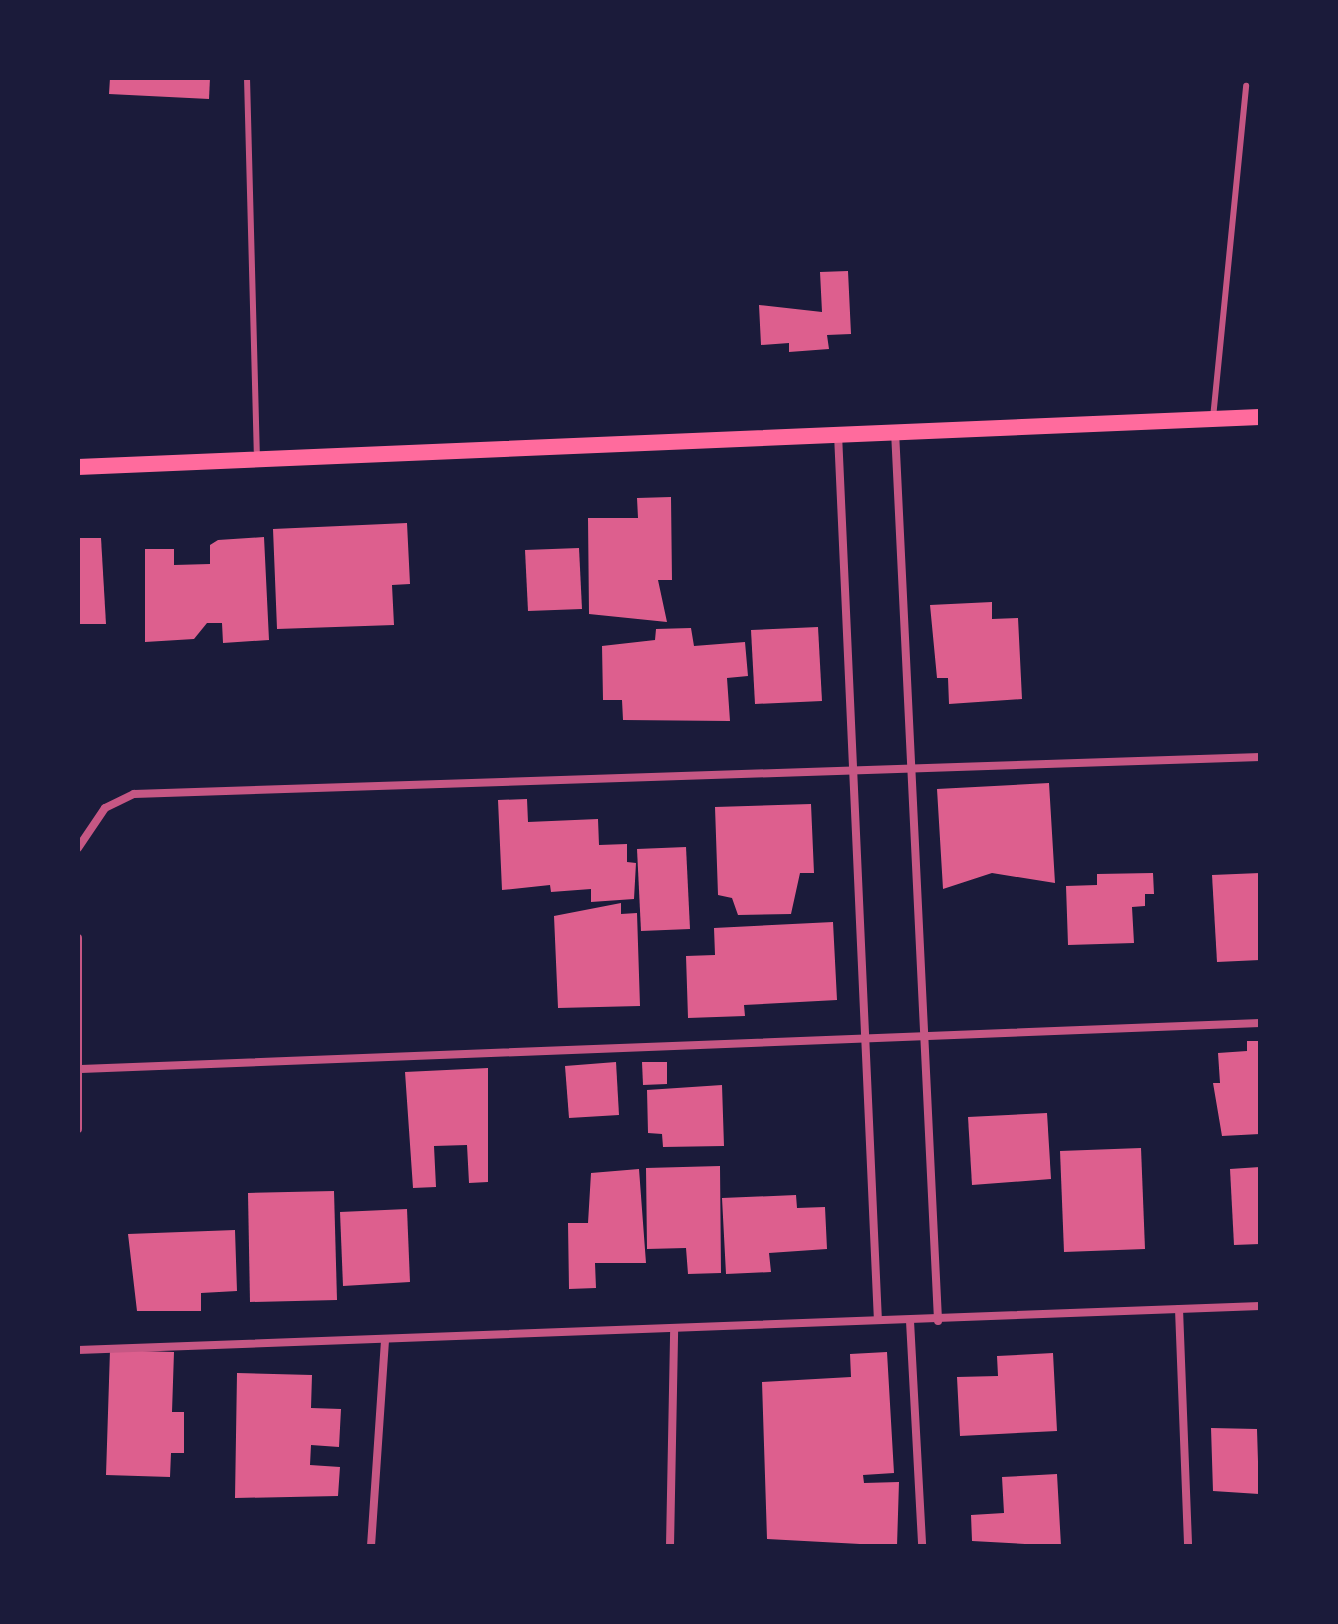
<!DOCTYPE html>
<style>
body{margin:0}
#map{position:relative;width:1338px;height:1624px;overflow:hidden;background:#1b1b3a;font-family:Quicksand,sans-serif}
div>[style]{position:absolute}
.building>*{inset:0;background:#dd5f8e}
.service>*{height:6px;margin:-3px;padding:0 3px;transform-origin:3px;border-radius:3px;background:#c65784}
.minor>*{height:8px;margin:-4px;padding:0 4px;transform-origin:4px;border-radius:4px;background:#c65784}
.secondary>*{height:16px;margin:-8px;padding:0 8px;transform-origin:8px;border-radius:8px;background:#ff6b9d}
span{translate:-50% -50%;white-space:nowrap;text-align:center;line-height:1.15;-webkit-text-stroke:7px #1b1b3a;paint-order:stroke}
.frame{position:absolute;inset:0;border:80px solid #1b1b3a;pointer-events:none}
</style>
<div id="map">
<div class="building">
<i style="clip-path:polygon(110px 78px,210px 78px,209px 99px,109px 94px)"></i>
<i style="clip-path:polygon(848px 271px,851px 334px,827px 335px,829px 349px,789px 352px,789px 343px,761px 345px,759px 305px,822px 312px,820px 272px)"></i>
<i style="clip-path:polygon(671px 497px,672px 580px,658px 580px,667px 622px,589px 614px,588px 518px,638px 518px,637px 498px)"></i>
<i style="clip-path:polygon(407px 523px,410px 584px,392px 585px,394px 625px,277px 629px,273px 529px)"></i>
<i style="clip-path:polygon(264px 537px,269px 640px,223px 643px,222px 623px,207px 623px,194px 639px,145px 642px,145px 549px,174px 549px,174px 565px,210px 564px,210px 545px,218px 540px)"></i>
<i style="clip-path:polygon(78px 538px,101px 538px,106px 624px,78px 624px)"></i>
<i style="clip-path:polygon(579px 548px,582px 609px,528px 611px,525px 550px)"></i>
<i style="clip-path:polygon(992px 602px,992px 619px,1018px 618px,1022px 699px,949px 704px,948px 678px,937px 678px,930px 605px)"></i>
<i style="clip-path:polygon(818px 627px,822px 701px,755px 704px,751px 630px)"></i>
<i style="clip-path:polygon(691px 628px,694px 646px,745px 642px,748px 676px,727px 678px,730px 721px,623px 720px,622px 700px,603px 700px,602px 646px,655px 640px,656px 629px)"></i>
<i style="clip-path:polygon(1049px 783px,1055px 883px,992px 873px,943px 889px,937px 789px)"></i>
<i style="clip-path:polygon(527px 799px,528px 822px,598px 819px,599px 845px,627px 844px,627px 862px,636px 863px,634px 899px,591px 902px,591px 889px,551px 892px,550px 885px,502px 890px,498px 800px)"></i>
<i style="clip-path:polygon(811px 804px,814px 873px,800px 873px,791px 914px,738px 915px,732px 898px,718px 895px,715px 807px)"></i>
<i style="clip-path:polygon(686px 847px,690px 929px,641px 931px,637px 849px)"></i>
<i style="clip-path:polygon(1153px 873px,1154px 894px,1145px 894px,1145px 906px,1132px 907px,1134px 943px,1068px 945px,1066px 886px,1097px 885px,1097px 874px)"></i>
<i style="clip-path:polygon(1260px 873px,1260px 960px,1217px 962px,1212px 875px)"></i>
<i style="clip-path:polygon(621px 903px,621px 914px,637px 913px,640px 1006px,558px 1008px,554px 916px)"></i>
<i style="clip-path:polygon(833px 922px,837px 1000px,744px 1005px,745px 1016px,688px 1018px,686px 956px,715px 955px,714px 928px)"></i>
<i style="clip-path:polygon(1247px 1041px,1260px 1041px,1260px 1134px,1222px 1136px,1213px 1083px,1220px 1083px,1218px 1053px,1247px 1051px)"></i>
<i style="clip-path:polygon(616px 1062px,619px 1115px,569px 1118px,565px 1066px)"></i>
<i style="clip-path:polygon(642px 1062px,667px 1062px,667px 1084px,643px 1085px)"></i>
<i style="clip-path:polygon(488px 1068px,488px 1182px,469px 1183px,467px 1145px,434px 1146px,436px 1187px,413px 1188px,405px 1072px)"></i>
<i style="clip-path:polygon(722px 1085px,724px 1146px,663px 1147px,662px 1134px,648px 1133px,647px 1090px)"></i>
<i style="clip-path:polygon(1047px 1113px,1051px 1179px,972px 1185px,968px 1117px)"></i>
<i style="clip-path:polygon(1141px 1148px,1145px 1249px,1064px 1252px,1060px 1151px)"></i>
<i style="clip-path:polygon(720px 1166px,721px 1273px,688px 1274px,686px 1248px,647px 1249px,646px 1168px)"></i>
<i style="clip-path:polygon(1260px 1167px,1260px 1244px,1234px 1245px,1230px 1169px)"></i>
<i style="clip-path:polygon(639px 1169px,646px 1263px,595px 1263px,596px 1288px,569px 1289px,568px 1223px,588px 1223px,591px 1173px)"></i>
<i style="clip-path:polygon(334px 1191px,337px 1300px,250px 1302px,248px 1193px)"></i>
<i style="clip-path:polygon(796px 1195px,797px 1208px,825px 1207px,827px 1249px,769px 1253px,771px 1272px,726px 1274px,722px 1198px)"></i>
<i style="clip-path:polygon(407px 1209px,410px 1282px,343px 1286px,340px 1212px)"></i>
<i style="clip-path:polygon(235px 1230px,237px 1291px,201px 1293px,201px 1311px,137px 1311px,128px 1234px)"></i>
<i style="clip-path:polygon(110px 1350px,174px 1352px,172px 1412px,184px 1412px,184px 1453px,171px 1453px,170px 1477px,106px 1475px)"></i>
<i style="clip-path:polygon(887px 1352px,894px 1473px,863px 1475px,864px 1483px,899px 1482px,897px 1546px,767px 1539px,762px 1382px,851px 1377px,850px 1354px)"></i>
<i style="clip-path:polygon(1053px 1353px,1057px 1431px,960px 1436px,957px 1377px,998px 1376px,997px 1356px)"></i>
<i style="clip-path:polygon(237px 1373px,312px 1375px,311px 1408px,341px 1409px,339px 1447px,311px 1445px,310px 1465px,340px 1467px,338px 1496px,235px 1498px)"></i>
<i style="clip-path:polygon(1211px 1428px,1257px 1429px,1259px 1494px,1213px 1491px)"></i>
<i style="clip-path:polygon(1057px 1474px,1061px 1546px,972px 1541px,971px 1515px,1004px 1513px,1002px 1477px)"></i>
</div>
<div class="service">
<i style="left:247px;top:78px;width:380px;rotate:88.5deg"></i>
<i style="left:1213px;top:418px;width:334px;rotate:-84.3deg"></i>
</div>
<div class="minor">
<i style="left:895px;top:431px;width:891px;rotate:87.23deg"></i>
<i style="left:838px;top:434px;width:887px;rotate:87.42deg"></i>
<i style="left:78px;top:848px;width:48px;rotate:-56deg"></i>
<i style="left:105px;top:808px;width:32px;rotate:-26deg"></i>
<i style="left:134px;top:794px;width:1127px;rotate:-1.88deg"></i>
<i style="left:78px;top:938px;width:191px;rotate:90deg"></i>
<i style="left:81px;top:1069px;width:1180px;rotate:-2.23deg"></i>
<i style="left:1179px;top:1309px;width:237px;rotate:87.8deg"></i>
<i style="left:910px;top:1321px;width:225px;rotate:86.9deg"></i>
<i style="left:78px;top:1350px;width:1183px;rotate:-2.13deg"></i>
<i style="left:371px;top:1546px;width:207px;rotate:-86.1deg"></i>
<i style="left:670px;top:1546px;width:218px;rotate:-88.9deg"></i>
</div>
<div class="secondary">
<i style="left:78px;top:467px;width:1183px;rotate:-2.42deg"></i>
</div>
<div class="frame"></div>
</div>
